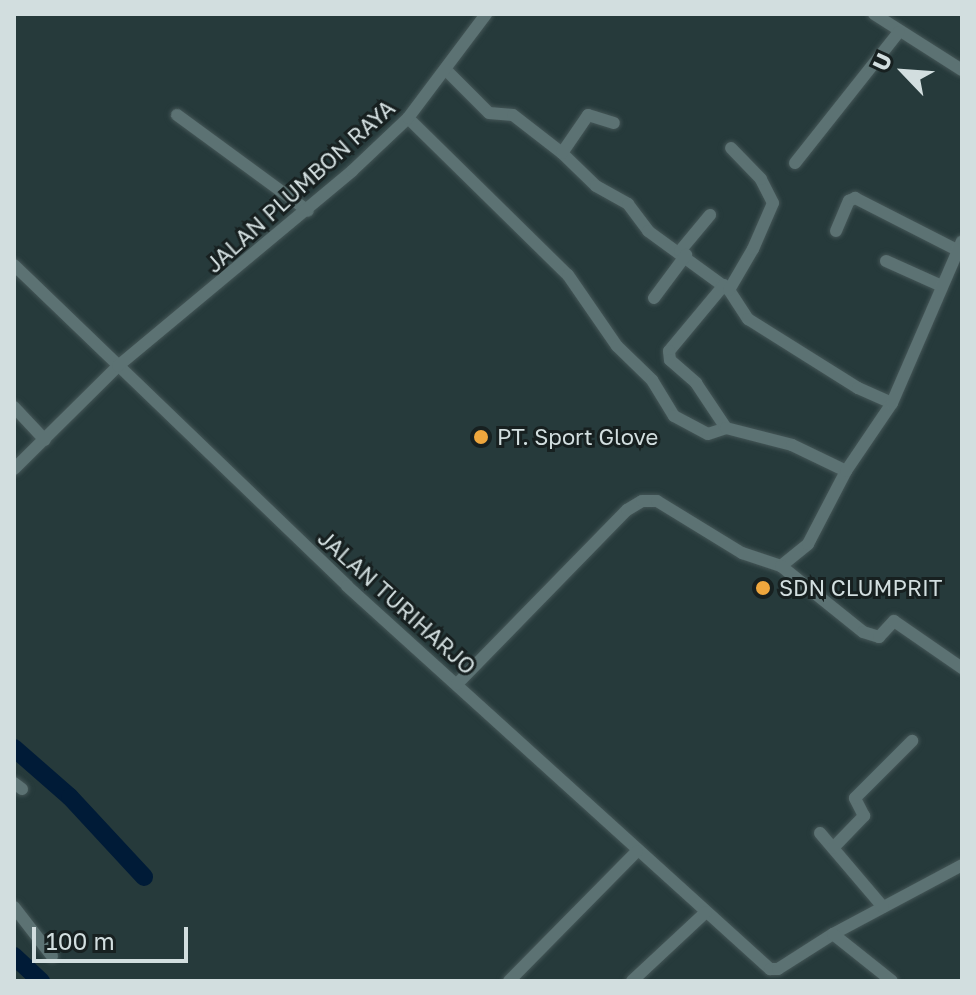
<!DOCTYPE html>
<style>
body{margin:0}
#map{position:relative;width:976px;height:995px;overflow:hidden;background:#263a3b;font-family:"Golos Text",sans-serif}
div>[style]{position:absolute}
.river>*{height:18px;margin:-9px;padding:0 9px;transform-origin:9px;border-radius:9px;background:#001b37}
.roads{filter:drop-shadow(0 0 2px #455657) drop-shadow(0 0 2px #455657)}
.minor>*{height:12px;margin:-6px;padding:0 6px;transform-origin:6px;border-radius:6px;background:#5c7273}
.dots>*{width:22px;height:22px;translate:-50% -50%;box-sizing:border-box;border:4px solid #172020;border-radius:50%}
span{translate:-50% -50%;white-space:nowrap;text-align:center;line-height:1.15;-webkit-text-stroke:6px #172020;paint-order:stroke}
.street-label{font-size:22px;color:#d2dedf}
.poi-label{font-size:22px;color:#d2dedf}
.left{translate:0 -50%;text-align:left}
.frame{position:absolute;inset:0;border:16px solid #d2dedf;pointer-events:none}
.north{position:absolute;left:864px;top:32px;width:80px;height:80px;-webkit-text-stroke:6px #172020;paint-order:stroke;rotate:295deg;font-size:22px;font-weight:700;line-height:32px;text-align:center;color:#d2dedf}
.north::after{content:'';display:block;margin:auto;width:28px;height:36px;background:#d2dedf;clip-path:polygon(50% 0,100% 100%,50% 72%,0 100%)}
.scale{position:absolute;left:32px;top:927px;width:156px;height:36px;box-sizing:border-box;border:4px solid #d2dedf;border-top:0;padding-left:10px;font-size:24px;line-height:28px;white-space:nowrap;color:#d2dedf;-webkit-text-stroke:6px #172020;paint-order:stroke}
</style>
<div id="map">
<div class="river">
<i style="left:14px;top:748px;width:74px;rotate:41.2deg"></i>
<i style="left:70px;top:797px;width:109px;rotate:47.2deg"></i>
<i style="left:14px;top:956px;width:37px;rotate:43deg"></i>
</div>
<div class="roads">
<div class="minor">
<i style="left:874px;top:14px;width:104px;rotate:32.5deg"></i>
<i style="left:447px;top:71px;width:59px;rotate:45deg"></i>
<i style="left:489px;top:113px;width:24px;rotate:5deg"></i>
<i style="left:513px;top:115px;width:62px;rotate:37.8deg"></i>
<i style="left:562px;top:153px;width:47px;rotate:44.1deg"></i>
<i style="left:596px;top:186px;width:37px;rotate:29deg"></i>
<i style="left:628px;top:204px;width:34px;rotate:53deg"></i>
<i style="left:648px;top:231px;width:100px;rotate:36.1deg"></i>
<i style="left:729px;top:290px;width:35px;rotate:57deg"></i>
<i style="left:748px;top:319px;width:130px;rotate:32.1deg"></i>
<i style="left:858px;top:388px;width:37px;rotate:24deg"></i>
<i style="left:177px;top:115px;width:162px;rotate:36.2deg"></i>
<i style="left:408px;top:118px;width:224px;rotate:44.5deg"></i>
<i style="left:568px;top:275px;width:86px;rotate:55.4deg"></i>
<i style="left:617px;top:346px;width:49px;rotate:44.2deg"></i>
<i style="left:652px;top:380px;width:42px;rotate:58.6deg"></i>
<i style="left:674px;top:416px;width:38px;rotate:28deg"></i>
<i style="left:708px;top:434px;width:19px;rotate:-18deg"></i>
<i style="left:562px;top:153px;width:46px;rotate:-55.6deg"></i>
<i style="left:588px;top:115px;width:27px;rotate:17deg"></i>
<i style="left:795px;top:163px;width:167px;rotate:-51.6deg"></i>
<i style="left:836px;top:231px;width:33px;rotate:-67deg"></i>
<i style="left:849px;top:201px;width:7px;rotate:-27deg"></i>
<i style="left:855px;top:198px;width:114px;rotate:27deg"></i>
<i style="left:680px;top:251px;width:47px;rotate:-50.2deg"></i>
<i style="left:886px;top:261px;width:61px;rotate:24.1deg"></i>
<i style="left:14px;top:265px;width:463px;rotate:43.9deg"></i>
<i style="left:347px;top:586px;width:571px;rotate:42.16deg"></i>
<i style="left:770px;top:969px;width:8px"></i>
<i style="left:778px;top:969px;width:65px;rotate:-32.5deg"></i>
<i style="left:833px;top:934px;width:146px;rotate:-28.1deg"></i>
<i style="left:724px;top:285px;width:86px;rotate:129.8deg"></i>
<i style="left:669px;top:351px;width:9px;rotate:84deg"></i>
<i style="left:670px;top:360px;width:35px;rotate:41deg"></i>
<i style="left:696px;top:383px;width:54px;rotate:56.3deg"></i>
<i style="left:726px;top:428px;width:68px;rotate:14.4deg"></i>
<i style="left:792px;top:445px;width:60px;rotate:25.7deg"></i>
<i style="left:729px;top:290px;width:48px;rotate:-59.7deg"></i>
<i style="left:753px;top:249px;width:50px;rotate:-66.5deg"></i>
<i style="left:773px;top:203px;width:27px;rotate:-117deg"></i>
<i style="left:761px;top:179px;width:43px;rotate:-134.1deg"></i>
<i style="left:654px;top:298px;width:54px;rotate:-53.3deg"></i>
<i style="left:14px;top:407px;width:45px;rotate:46.8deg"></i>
<i style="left:14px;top:469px;width:146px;rotate:-44.7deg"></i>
<i style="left:118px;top:366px;width:305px;rotate:-39.8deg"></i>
<i style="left:352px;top:171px;width:77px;rotate:-43.4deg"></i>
<i style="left:408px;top:118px;width:130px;rotate:-53.1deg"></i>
<i style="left:781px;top:566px;width:35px;rotate:-39deg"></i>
<i style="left:808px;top:544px;width:82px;rotate:-62.5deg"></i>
<i style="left:846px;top:471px;width:82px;rotate:-55.9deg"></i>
<i style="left:892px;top:403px;width:176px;rotate:-66.6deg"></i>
<i style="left:457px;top:684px;width:243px;rotate:-45.7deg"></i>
<i style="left:627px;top:510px;width:17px;rotate:-31deg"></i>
<i style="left:642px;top:501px;width:15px"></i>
<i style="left:657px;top:501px;width:100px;rotate:31.5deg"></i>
<i style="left:742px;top:553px;width:41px;rotate:18.4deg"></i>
<i style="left:781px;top:566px;width:105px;rotate:38.8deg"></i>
<i style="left:863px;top:632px;width:17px;rotate:17deg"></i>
<i style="left:879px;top:637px;width:22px;rotate:-47deg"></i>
<i style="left:894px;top:621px;width:83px;rotate:34.7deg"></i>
<i style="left:14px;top:783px;width:10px;rotate:37deg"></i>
<i style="left:820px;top:833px;width:97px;rotate:49.6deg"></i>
<i style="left:833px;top:848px;width:45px;rotate:-45.9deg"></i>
<i style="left:864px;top:816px;width:20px;rotate:-117deg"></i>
<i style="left:855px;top:798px;width:81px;rotate:-45deg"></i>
<i style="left:14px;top:907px;width:62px;rotate:52.2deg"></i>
<i style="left:833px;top:934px;width:75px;rotate:38.5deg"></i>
<i style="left:509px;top:981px;width:182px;rotate:-45.4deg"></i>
<i style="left:632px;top:981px;width:101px;rotate:-43deg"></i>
</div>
</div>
<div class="dots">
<i style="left:481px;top:437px;background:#efa73d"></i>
<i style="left:763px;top:588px;background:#efa73d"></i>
</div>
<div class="street-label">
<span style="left:300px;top:186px;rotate:-42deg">JALAN PLUMBON RAYA</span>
<span style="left:397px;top:602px;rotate:42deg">JALAN TURIHARJO</span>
</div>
<div class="poi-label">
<span class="left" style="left:497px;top:437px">PT. Sport Glove</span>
<span class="left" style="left:779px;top:588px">SDN CLUMPRIT</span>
</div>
<div class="frame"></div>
<div class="north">U</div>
<div class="scale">100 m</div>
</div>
